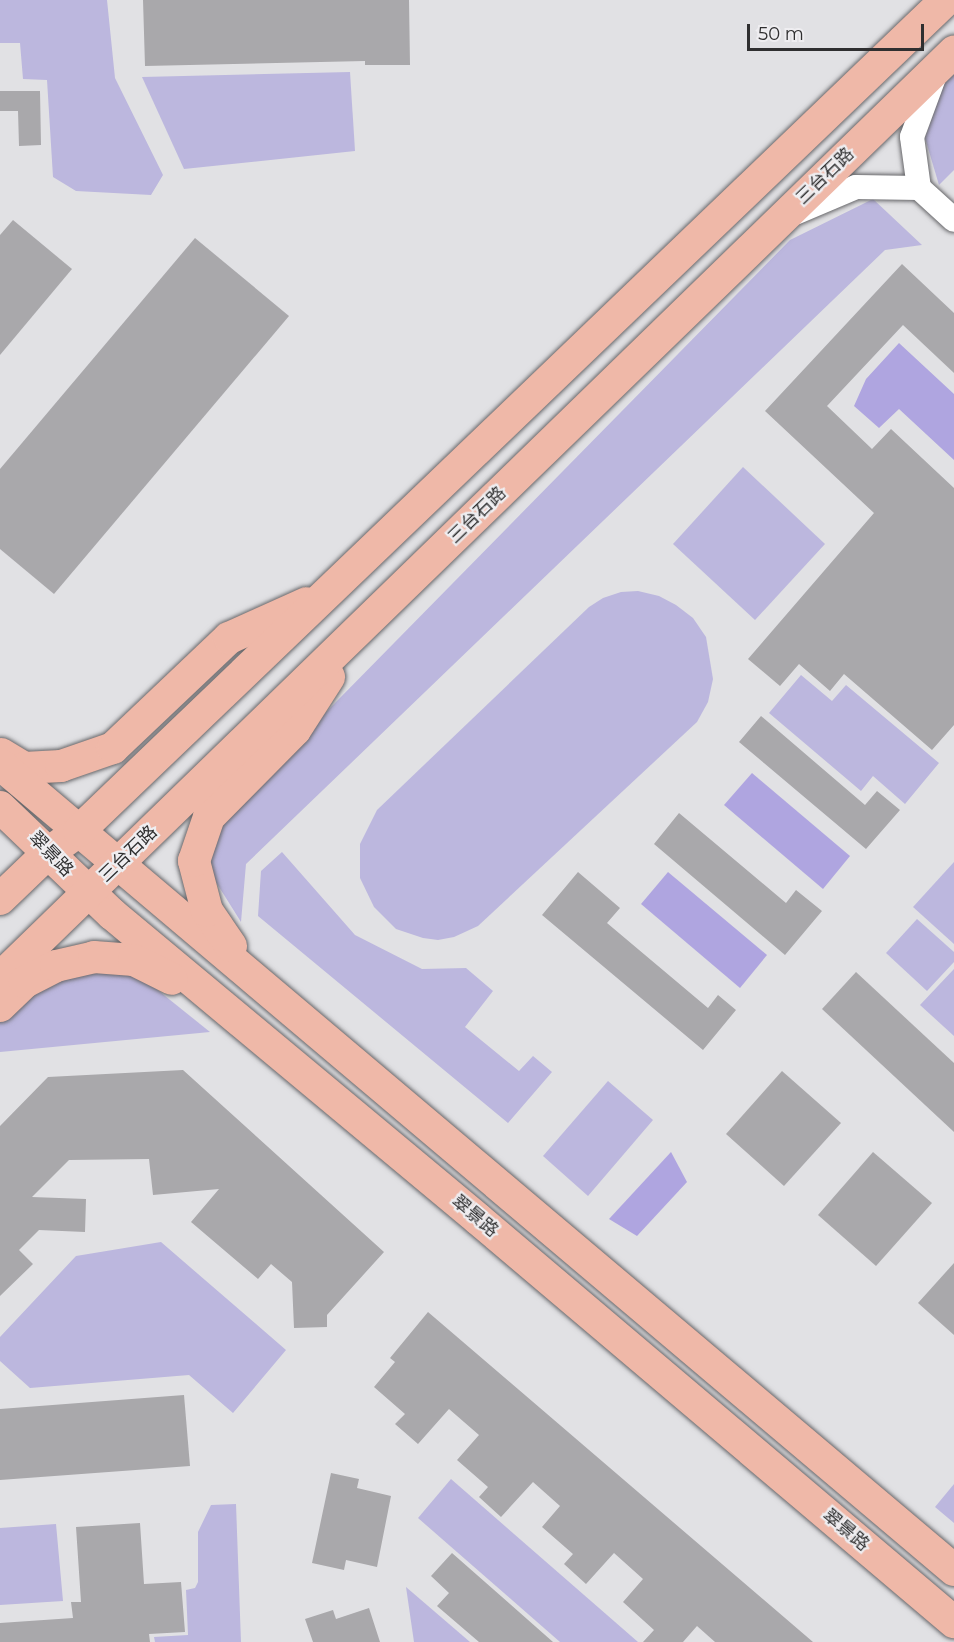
<!DOCTYPE html>
<meta charset="utf-8">
<style>
body{margin:0}
#map{position:relative;width:954px;height:1642px;overflow:hidden;background:#e1e1e4;font-family:Montserrat,"Noto Sans SC",sans-serif}
div>[style]{position:absolute}
.green>*{inset:0;background:#bcb7de}
.forest>*{inset:0;background:#afa5e0}
.building>*{inset:0;background:#a9a8ab}
.roads{filter:drop-shadow(0 0 2px #67676a) drop-shadow(0 0 2px #67676a)}
.minor>*{height:24px;margin:-12px;padding:0 12px;transform-origin:12px;border-radius:12px;background:#fff}
.major>*{height:32px;margin:-16px;padding:0 16px;transform-origin:16px;border-radius:16px;background:#efb8a8}
span{translate:-50% -50%;white-space:nowrap;text-align:center;line-height:1.15;-webkit-text-stroke:4.5px #efeef1;paint-order:stroke}
.street-label{font-size:18px;color:#2f2f30}
.scale{position:absolute;left:747px;top:24px;width:177px;height:27px;box-sizing:border-box;border:3px solid #2f2f30;border-top:0;padding-left:8px;font-size:18px;line-height:21px;white-space:nowrap;color:#2f2f30;-webkit-text-stroke:4px #efeef1;paint-order:stroke}
</style>
<div id="map">
<div class="green">
<i style="clip-path:polygon(0 0,107px 0,115px 78px,163px 175px,151px 195px,76px 191px,53px 177px,47px 80px,23px 79px,20px 43px,0 43px)"></i>
<i style="clip-path:polygon(954px 70px,954px 170px,939px 185px,925px 138px,946px 78px)"></i>
<i style="clip-path:polygon(350px 72px,355px 151px,184px 169px,142px 77px)"></i>
<i style="clip-path:polygon(873px 199px,922px 245px,885px 250px,246px 864px,241px 922px,209px 871px,221px 819px,790px 240px)"></i>
<i style="clip-path:polygon(743px 467px,825px 544px,755px 620px,673px 544px)"></i>
<i style="clip-path:polygon(638px 591px,659px 596px,676px 605px,693px 618px,706px 637px,713px 679px,708px 702px,697px 722px,478px 926px,454px 937px,438px 940px,423px 938px,396px 929px,374px 907px,360px 878px,360px 844px,377px 810px,589px 607px,603px 598px,621px 592px)"></i>
<i style="clip-path:polygon(801px 675px,832px 701px,846px 685px,939px 763px,905px 804px,873px 776px,861px 791px,769px 713px)"></i>
<i style="clip-path:polygon(282px 852px,355px 935px,422px 969px,466px 968px,493px 991px,465px 1027px,519px 1071px,533px 1056px,552px 1072px,508px 1123px,258px 916px,261px 871px)"></i>
<i style="clip-path:polygon(954px 862px,954px 944px,913px 907px)"></i>
<i style="clip-path:polygon(917px 919px,954px 952px,954px 962px,927px 991px,886px 953px)"></i>
<i style="clip-path:polygon(99px 969px,139px 975px,210px 1032px,0 1052px,0 1022px,32px 992px,60px 979px)"></i>
<i style="clip-path:polygon(954px 969px,954px 1036px,920px 1005px)"></i>
<i style="clip-path:polygon(608px 1081px,653px 1120px,588px 1196px,543px 1156px)"></i>
<i style="clip-path:polygon(161px 1242px,286px 1350px,233px 1413px,189px 1375px,30px 1388px,0 1361px,0 1337px,76px 1256px)"></i>
<i style="clip-path:polygon(451px 1479px,638px 1642px,560px 1642px,418px 1518px)"></i>
<i style="clip-path:polygon(954px 1484px,954px 1523px,935px 1507px)"></i>
<i style="clip-path:polygon(236px 1504px,241px 1642px,155px 1642px,154px 1637px,188px 1635px,186px 1590px,195px 1588px,198px 1582px,198px 1532px,211px 1505px)"></i>
<i style="clip-path:polygon(56px 1524px,63px 1601px,0 1605px,0 1528px)"></i>
<i style="clip-path:polygon(406px 1587px,470px 1642px,414px 1642px)"></i>
</div>
<div class="forest">
<i style="clip-path:polygon(899px 343px,954px 394px,954px 460px,899px 409px,879px 428px,854px 406px,866px 379px)"></i>
<i style="clip-path:polygon(752px 773px,850px 856px,823px 889px,724px 805px)"></i>
<i style="clip-path:polygon(668px 872px,767px 955px,740px 988px,641px 904px)"></i>
<i style="clip-path:polygon(671px 1152px,687px 1182px,637px 1236px,609px 1219px)"></i>
</div>
<div class="building">
<i style="clip-path:polygon(143px 0,409px 0,410px 65px,365px 65px,365px 61px,145px 66px)"></i>
<i style="clip-path:polygon(0 91px,40px 91px,41px 145px,19px 146px,18px 111px,0 111px)"></i>
<i style="clip-path:polygon(13px 220px,72px 269px,0 355px,0 235px)"></i>
<i style="clip-path:polygon(195px 238px,289px 316px,54px 594px,0 549px,0 469px)"></i>
<i style="clip-path:polygon(902px 264px,954px 313px,954px 373px,903px 325px,827px 406px,872px 449px,891px 429px,954px 488px,954px 725px,932px 750px,844px 674px,830px 691px,799px 664px,780px 686px,748px 659px,874px 513px,765px 411px)"></i>
<i style="clip-path:polygon(761px 716px,865px 805px,877px 791px,900px 810px,866px 849px,739px 742px)"></i>
<i style="clip-path:polygon(679px 813px,786px 903px,796px 890px,822px 911px,785px 955px,654px 844px)"></i>
<i style="clip-path:polygon(578px 872px,620px 908px,607px 923px,708px 1008px,718px 995px,736px 1010px,703px 1050px,542px 915px)"></i>
<i style="clip-path:polygon(856px 972px,954px 1063px,954px 1132px,822px 1009px)"></i>
<i style="clip-path:polygon(183px 1070px,384px 1252px,327px 1315px,327px 1327px,294px 1328px,292px 1282px,271px 1264px,258px 1279px,191px 1222px,219px 1189px,153px 1195px,149px 1159px,69px 1160px,32px 1197px,86px 1199px,85px 1232px,39px 1230px,19px 1250px,33px 1264px,0 1296px,0 1126px,48px 1077px)"></i>
<i style="clip-path:polygon(782px 1071px,841px 1123px,784px 1186px,726px 1134px)"></i>
<i style="clip-path:polygon(873px 1152px,932px 1203px,876px 1266px,818px 1215px)"></i>
<i style="clip-path:polygon(954px 1263px,954px 1335px,918px 1303px)"></i>
<i style="clip-path:polygon(428px 1312px,813px 1642px,715px 1642px,697px 1626px,683px 1642px,643px 1642px,654px 1630px,623px 1602px,643px 1579px,614px 1553px,586px 1584px,564px 1564px,573px 1554px,542px 1527px,560px 1506px,533px 1482px,501px 1517px,479px 1497px,488px 1487px,457px 1460px,479px 1435px,449px 1409px,418px 1444px,395px 1424px,405px 1414px,374px 1387px,395px 1362px,390px 1358px)"></i>
<i style="clip-path:polygon(184px 1395px,190px 1466px,0 1480px,0 1409px)"></i>
<i style="clip-path:polygon(331px 1473px,359px 1479px,357px 1488px,391px 1496px,377px 1567px,346px 1560px,344px 1570px,312px 1563px)"></i>
<i style="clip-path:polygon(140px 1523px,144px 1584px,181px 1582px,185px 1632px,149px 1634px,150px 1642px,0 1642px,0 1623px,73px 1618px,71px 1602px,81px 1602px,76px 1527px)"></i>
<i style="clip-path:polygon(452px 1553px,553px 1642px,479px 1642px,437px 1606px,449px 1593px,431px 1576px)"></i>
<i style="clip-path:polygon(369px 1608px,380px 1642px,313px 1642px,305px 1619px,333px 1610px,336px 1619px)"></i>
</div>
<div class="roads">
<div class="minor">
<i style="left:936px;top:72px;width:69px;rotate:110.3deg"></i>
<i style="left:912px;top:137px;width:51px;rotate:82.2deg"></i>
<i style="left:919px;top:188px;width:47px;rotate:42.4deg"></i>
<i style="left:795px;top:213px;width:66px;rotate:-23.1deg"></i>
<i style="left:856px;top:187px;width:63px;rotate:0.9deg"></i>
</div>
<div class="major">
<i style="left:1px;top:754px;width:27px;rotate:31deg"></i>
<i style="left:24px;top:768px;width:37px;rotate:-3deg"></i>
<i style="left:61px;top:766px;width:55px;rotate:-19.1deg"></i>
<i style="left:113px;top:748px;width:160px;rotate:-43.5deg"></i>
<i style="left:229px;top:638px;width:85px;rotate:-24.2deg"></i>
<i style="left:0;top:764px;width:1249px;rotate:40.19deg"></i>
<i style="left:0;top:807px;width:155px;rotate:43.7deg"></i>
<i style="left:112px;top:914px;width:476px;rotate:39.8deg"></i>
<i style="left:478px;top:1219px;width:624px;rotate:40.25deg"></i>
<i style="left:0;top:899px;width:65px;rotate:-43.8deg"></i>
<i style="left:47px;top:854px;width:39px;rotate:-36deg"></i>
<i style="left:79px;top:831px;width:1201px;rotate:-43.79deg"></i>
<i style="left:231px;top:946px;width:42px;rotate:-124.4deg"></i>
<i style="left:207px;top:911px;width:52px;rotate:-104.6deg"></i>
<i style="left:194px;top:861px;width:46px;rotate:-71.2deg"></i>
<i style="left:209px;top:817px;width:122px;rotate:-45.3deg"></i>
<i style="left:295px;top:730px;width:63px;rotate:-57.3deg"></i>
<i style="left:0;top:978px;width:1330px;rotate:-44.15deg"></i>
<i style="left:0;top:1006px;width:35px;rotate:-44deg"></i>
<i style="left:25px;top:982px;width:35px;rotate:-27deg"></i>
<i style="left:56px;top:966px;width:39px;rotate:-13deg"></i>
<i style="left:94px;top:957px;width:40px;rotate:4.3deg"></i>
<i style="left:134px;top:960px;width:42px;rotate:26.6deg"></i>
</div>
</div>
<div class="street-label">
<span style="left:825px;top:176px;rotate:-44deg">三台石路</span>
<span style="left:477px;top:515px;rotate:-44deg">三台石路</span>
<span style="left:51px;top:854px;rotate:46deg">翠景路</span>
<span style="left:128px;top:854px;rotate:-44deg">三台石路</span>
<span style="left:475px;top:1216px;rotate:40deg">翠景路</span>
<span style="left:846px;top:1530px;rotate:40deg">翠景路</span>
</div>
<div class="scale">50 m</div>
</div>
